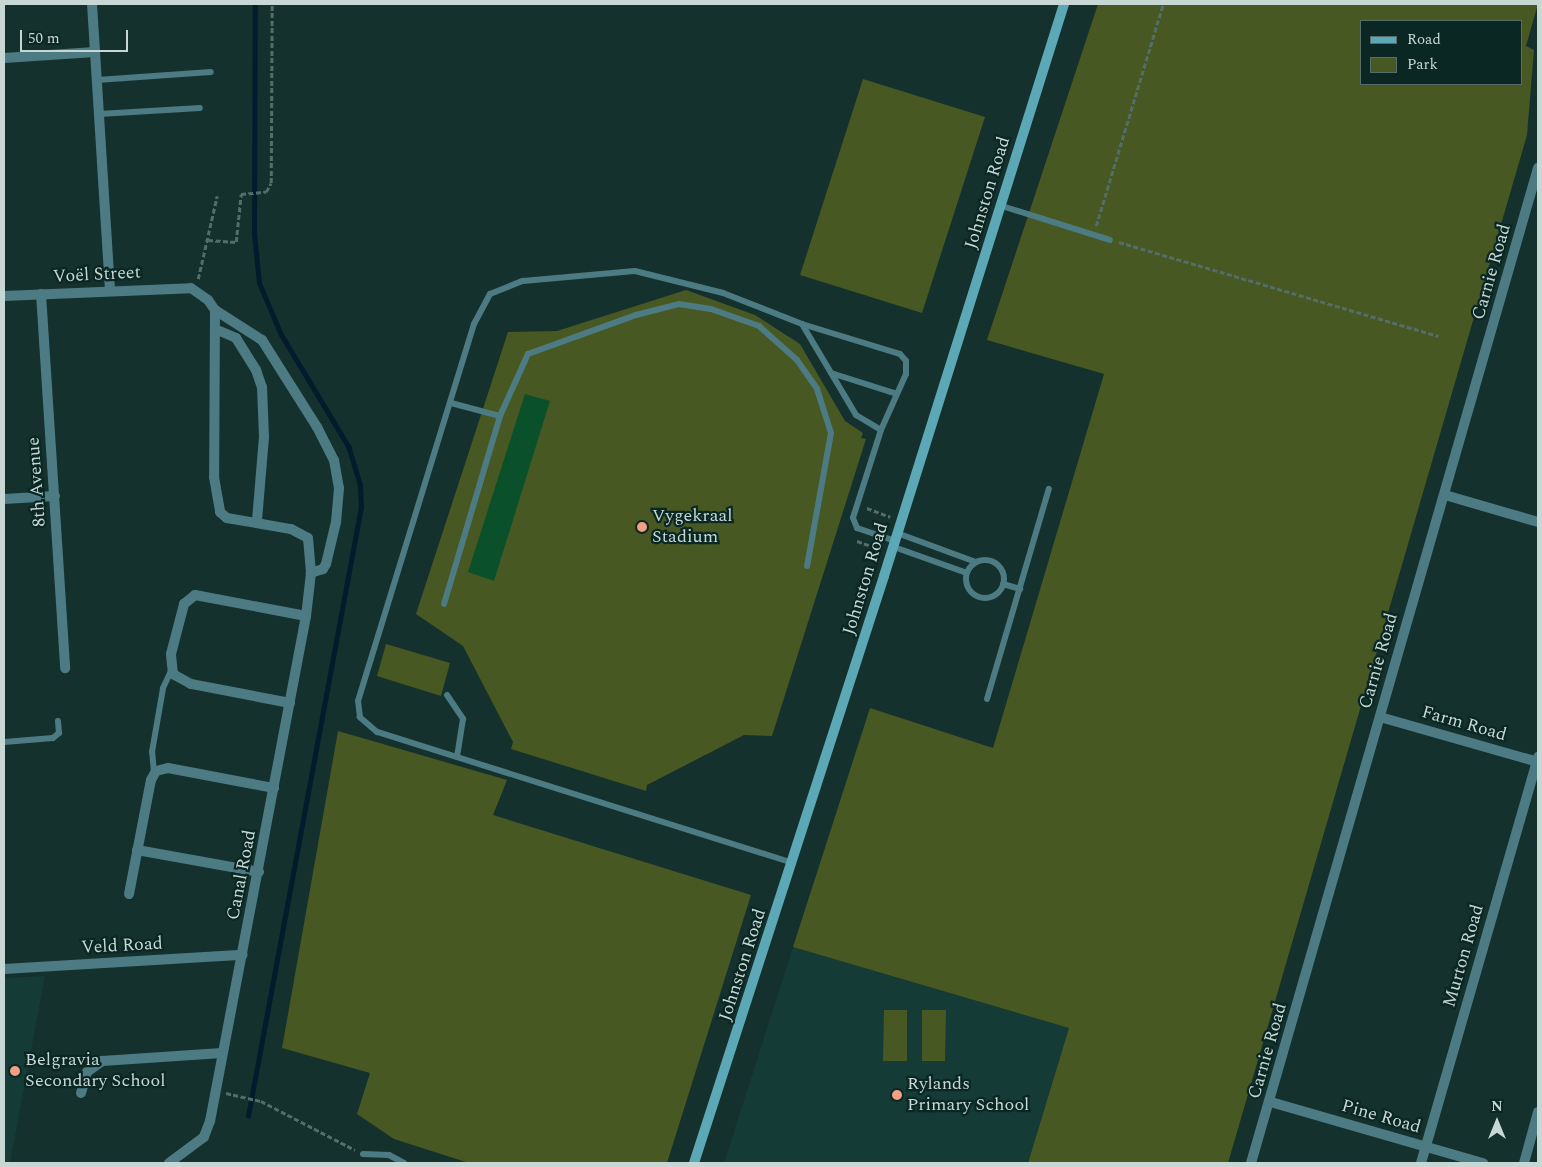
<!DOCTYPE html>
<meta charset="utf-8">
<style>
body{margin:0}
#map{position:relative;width:1542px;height:1167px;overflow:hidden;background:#14312d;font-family:Spectral,serif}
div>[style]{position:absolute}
.built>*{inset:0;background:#143b36}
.green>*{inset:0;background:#475823}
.stream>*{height:4.5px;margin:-2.25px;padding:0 2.25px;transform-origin:2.25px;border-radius:2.25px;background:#021c2d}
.building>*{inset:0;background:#0a512b}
.path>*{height:2.5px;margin-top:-1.25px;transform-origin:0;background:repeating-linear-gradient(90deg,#546d69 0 5px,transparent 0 7.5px)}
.lane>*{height:6px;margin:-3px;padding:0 3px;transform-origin:3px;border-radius:3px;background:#4d7b84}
.lane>.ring{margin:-3px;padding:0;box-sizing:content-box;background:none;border:6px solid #4d7b84;border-radius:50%}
.street>*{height:10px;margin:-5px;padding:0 5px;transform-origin:5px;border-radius:5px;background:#4d7b84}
.secondary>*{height:10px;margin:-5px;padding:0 5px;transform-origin:5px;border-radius:5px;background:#5ca8b6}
.dots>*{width:14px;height:14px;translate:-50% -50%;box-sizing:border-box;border:2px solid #0a2723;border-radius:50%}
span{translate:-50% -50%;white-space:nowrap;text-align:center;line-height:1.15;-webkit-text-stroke:4.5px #0a2723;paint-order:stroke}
.street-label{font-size:18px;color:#c7d7d4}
.poi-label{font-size:18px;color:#c7d7d4}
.left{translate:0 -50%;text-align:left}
.frame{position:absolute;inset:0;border:5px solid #c7d7d4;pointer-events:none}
.legend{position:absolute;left:1360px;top:20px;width:162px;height:65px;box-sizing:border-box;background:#0a2723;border:1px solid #566d6a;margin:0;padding:6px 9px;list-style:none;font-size:15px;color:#c7d7d4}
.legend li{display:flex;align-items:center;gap:10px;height:25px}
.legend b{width:25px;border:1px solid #566d6a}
.north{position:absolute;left:1472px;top:1097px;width:50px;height:50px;-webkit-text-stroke:4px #0a2723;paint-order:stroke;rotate:0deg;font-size:14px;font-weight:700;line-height:20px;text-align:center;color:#c7d7d4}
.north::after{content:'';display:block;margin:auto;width:18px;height:22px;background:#c7d7d4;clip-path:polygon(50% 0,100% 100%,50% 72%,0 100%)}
.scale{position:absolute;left:20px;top:30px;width:108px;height:22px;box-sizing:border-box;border:2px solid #c7d7d4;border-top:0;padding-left:6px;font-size:15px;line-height:18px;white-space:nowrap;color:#c7d7d4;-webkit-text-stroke:4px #0a2723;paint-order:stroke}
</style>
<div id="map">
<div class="built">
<i style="clip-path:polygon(793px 947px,1069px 1028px,1028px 1163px,724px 1163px)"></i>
<i style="clip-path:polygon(45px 976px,10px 1163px,4px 1163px,4px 978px)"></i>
</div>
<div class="green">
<i style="clip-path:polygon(evenodd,1098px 4px,1538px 4px,1526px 46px,1534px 50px,1527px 135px,1228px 1163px,1028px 1163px,1069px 1028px,793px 947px,870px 708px,993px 748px,1104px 374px,987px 340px,1098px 4px,1361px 21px,1521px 21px,1521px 84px,1361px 84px,1361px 21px)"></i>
<i style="clip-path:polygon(863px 79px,985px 117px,922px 313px,800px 275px)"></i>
<i style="clip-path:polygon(686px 290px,755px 315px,800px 344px,845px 421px,863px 433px,861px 438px,866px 439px,772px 736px,744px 735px,647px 785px,646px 791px,511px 749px,513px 742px,463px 646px,416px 614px,508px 332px,557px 331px)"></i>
<i style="clip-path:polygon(386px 644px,450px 663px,441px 696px,377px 676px)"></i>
<i style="clip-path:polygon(338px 731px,507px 780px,493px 815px,751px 895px,667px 1163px,469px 1163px,394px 1139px,357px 1114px,370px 1073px,282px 1048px)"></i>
<i style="clip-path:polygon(884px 1010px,907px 1010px,907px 1061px,883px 1061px)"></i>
<i style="clip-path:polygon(922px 1010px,946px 1010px,945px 1061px,922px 1061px)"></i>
</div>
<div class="stream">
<i style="left:248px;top:1116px;width:619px;rotate:-79.49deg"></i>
<i style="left:361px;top:507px;width:22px;rotate:-93deg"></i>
<i style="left:360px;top:485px;width:39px;rotate:-107deg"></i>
<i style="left:349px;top:448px;width:132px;rotate:-121deg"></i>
<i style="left:281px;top:335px;width:56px;rotate:-112.9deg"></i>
<i style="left:259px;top:283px;width:49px;rotate:-95.8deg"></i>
<i style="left:254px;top:234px;width:230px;rotate:-89.8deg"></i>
</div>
<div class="building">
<i style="clip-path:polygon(525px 394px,550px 401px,494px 581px,468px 572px)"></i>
</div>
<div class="path">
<i style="left:1096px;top:226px;width:232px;rotate:-73.2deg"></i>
<i style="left:208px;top:240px;width:28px;rotate:4deg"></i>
<i style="left:236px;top:242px;width:48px;rotate:-84.1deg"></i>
<i style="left:241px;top:194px;width:25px;rotate:-5deg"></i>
<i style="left:266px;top:192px;width:10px;rotate:-61deg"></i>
<i style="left:271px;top:183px;width:179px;rotate:-89.7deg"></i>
<i style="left:1119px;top:242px;width:333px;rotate:16.4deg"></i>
<i style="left:198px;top:279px;width:85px;rotate:-77.1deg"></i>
<i style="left:867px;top:508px;width:25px;rotate:21deg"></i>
<i style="left:857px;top:541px;width:24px;rotate:19deg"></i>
<i style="left:226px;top:1093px;width:36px;rotate:13deg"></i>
<i style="left:261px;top:1101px;width:106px;rotate:27.5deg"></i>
</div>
<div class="lane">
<i style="left:97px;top:80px;width:114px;rotate:-4deg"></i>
<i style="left:99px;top:114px;width:101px;rotate:-3.4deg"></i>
<i style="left:1002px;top:206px;width:113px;rotate:17.5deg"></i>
<i style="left:802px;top:324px;width:106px;rotate:59.3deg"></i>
<i style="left:856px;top:415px;width:29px;rotate:31deg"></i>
<i style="left:831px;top:373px;width:69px;rotate:17.7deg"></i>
<i style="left:451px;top:403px;width:51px;rotate:14.9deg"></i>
<i style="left:897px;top:533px;width:84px;rotate:20.2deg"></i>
<i style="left:894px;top:547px;width:77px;rotate:19.6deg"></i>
<i class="ring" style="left:966px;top:560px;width:32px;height:32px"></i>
<i style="left:1003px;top:584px;width:18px;rotate:16deg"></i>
<i style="left:444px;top:604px;width:196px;rotate:-73.4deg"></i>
<i style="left:500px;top:416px;width:68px;rotate:-65.7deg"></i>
<i style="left:528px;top:354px;width:115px;rotate:-19.9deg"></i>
<i style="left:636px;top:315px;width:44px;rotate:-14.3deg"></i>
<i style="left:679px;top:304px;width:32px;rotate:9deg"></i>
<i style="left:711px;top:309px;width:51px;rotate:19.5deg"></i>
<i style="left:759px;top:326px;width:51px;rotate:41.8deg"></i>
<i style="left:797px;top:360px;width:35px;rotate:55deg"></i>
<i style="left:817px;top:389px;width:46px;rotate:72.3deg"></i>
<i style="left:831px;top:433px;width:135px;rotate:100.2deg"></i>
<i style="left:447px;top:695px;width:29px;rotate:56deg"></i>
<i style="left:463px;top:719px;width:38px;rotate:99deg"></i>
<i style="left:987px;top:699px;width:219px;rotate:-73.6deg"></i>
<i style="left:4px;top:742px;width:49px;rotate:-4.7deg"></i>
<i style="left:53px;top:738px;width:8px;rotate:-40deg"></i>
<i style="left:59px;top:733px;width:12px;rotate:-95deg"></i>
<i style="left:154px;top:773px;width:21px;rotate:-95deg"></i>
<i style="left:152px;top:752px;width:65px;rotate:-80.2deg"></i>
<i style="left:163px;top:688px;width:19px;rotate:-65deg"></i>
<i style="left:793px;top:863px;width:436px;rotate:-162.5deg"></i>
<i style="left:377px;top:732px;width:23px;rotate:-139deg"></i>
<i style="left:360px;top:717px;width:16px;rotate:-97deg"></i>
<i style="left:358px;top:701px;width:394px;rotate:-72.9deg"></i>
<i style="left:474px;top:324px;width:34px;rotate:-62deg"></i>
<i style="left:490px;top:294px;width:35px;rotate:-22deg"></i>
<i style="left:523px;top:281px;width:112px;rotate:-5.1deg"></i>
<i style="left:635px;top:271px;width:91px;rotate:14deg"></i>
<i style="left:723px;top:293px;width:85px;rotate:21.4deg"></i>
<i style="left:802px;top:324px;width:102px;rotate:17deg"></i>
<i style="left:900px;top:354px;width:9px;rotate:49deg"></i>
<i style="left:906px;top:361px;width:13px;rotate:90deg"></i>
<i style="left:906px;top:374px;width:61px;rotate:114.1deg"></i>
<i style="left:881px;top:430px;width:92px;rotate:107.7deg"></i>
<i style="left:853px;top:518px;width:11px;rotate:68deg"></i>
<i style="left:857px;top:528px;width:40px;rotate:18.9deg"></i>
<i style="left:363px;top:1154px;width:26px;rotate:2deg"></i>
<i style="left:389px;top:1155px;width:17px;rotate:28deg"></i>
</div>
<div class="street">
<i style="left:92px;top:4px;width:287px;rotate:86.4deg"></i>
<i style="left:4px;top:58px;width:91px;rotate:-3.8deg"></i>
<i style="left:41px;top:294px;width:375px;rotate:86.3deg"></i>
<i style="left:4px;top:296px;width:187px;rotate:-2.4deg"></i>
<i style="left:191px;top:288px;width:21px;rotate:35deg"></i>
<i style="left:208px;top:300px;width:12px;rotate:55deg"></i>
<i style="left:215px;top:310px;width:167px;rotate:90.3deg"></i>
<i style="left:214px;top:477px;width:36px;rotate:80deg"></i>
<i style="left:220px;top:512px;width:9px;rotate:41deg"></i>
<i style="left:227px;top:518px;width:65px;rotate:9.8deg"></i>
<i style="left:291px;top:529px;width:19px;rotate:28deg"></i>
<i style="left:308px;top:538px;width:35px;rotate:85deg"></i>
<i style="left:311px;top:573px;width:43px;rotate:96.6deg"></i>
<i style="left:306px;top:616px;width:514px;rotate:100.76deg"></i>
<i style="left:210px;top:1121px;width:17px;rotate:111deg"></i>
<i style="left:204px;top:1137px;width:44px;rotate:143.4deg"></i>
<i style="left:215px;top:310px;width:56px;rotate:32.6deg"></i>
<i style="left:262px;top:340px;width:103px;rotate:57.7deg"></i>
<i style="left:317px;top:427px;width:37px;rotate:63deg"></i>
<i style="left:334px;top:460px;width:28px;rotate:80deg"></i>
<i style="left:339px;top:488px;width:34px;rotate:95deg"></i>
<i style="left:336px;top:522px;width:43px;rotate:103.4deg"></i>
<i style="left:326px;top:564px;width:6px;rotate:121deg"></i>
<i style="left:323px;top:569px;width:13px;rotate:162deg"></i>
<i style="left:215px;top:329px;width:23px;rotate:23deg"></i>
<i style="left:236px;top:338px;width:38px;rotate:58deg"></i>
<i style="left:256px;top:370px;width:18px;rotate:71deg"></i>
<i style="left:262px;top:387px;width:50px;rotate:87.7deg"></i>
<i style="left:264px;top:437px;width:84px;rotate:94.8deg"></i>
<i style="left:1445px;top:495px;width:97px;rotate:16.2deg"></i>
<i style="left:4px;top:499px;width:51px;rotate:-3.4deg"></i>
<i style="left:290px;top:703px;width:101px;rotate:-169.1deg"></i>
<i style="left:191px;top:684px;width:21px;rotate:-151deg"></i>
<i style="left:173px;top:674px;width:20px;rotate:-96deg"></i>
<i style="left:171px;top:654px;width:52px;rotate:-75.4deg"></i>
<i style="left:184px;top:604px;width:14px;rotate:-39deg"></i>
<i style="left:195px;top:595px;width:113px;rotate:10.7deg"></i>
<i style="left:1380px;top:717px;width:164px;rotate:15.9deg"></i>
<i style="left:137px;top:850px;width:124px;rotate:10.2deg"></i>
<i style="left:129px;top:894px;width:116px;rotate:-79.1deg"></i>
<i style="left:151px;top:780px;width:10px;rotate:-61deg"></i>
<i style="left:156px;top:771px;width:12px;rotate:-14deg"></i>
<i style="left:168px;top:768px;width:108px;rotate:10.7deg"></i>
<i style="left:4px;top:969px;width:239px;rotate:-3.4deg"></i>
<i style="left:81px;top:1093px;width:22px;rotate:-74deg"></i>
<i style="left:87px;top:1072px;width:19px;rotate:-36deg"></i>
<i style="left:102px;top:1061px;width:120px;rotate:-3.8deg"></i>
<i style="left:1271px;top:1102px;width:221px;rotate:16.1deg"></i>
<i style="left:1251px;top:1163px;width:1036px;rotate:-73.91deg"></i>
<i style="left:1421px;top:1163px;width:423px;rotate:-73.9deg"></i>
<i style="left:1524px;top:1163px;width:53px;rotate:-74.6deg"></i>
</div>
<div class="secondary">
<i style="left:694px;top:1163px;width:617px;rotate:-72.06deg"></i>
<i style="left:884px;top:576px;width:600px;rotate:-72.53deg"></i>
</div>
<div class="dots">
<i style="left:642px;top:527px;background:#f39f84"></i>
<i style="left:15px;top:1071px;background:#f39f84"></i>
<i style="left:897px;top:1095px;background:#f39f84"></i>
</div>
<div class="street-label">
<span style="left:988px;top:193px;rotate:-73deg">Johnston Road</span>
<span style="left:1492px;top:272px;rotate:-74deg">Carnie Road</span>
<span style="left:97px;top:275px;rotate:-3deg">Voël Street</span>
<span style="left:37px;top:482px;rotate:-94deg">8th Avenue</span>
<span style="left:866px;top:579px;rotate:-73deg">Johnston Road</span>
<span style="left:1379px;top:661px;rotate:-74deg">Carnie Road</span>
<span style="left:1464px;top:724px;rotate:16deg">Farm Road</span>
<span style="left:242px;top:875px;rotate:-79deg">Canal Road</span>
<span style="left:122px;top:946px;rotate:-3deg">Veld Road</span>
<span style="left:1464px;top:956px;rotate:-74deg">Murton Road</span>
<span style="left:743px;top:965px;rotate:-72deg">Johnston Road</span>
<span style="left:1268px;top:1051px;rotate:-74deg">Carnie Road</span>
<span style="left:1381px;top:1117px;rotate:16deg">Pine Road</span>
</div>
<div class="poi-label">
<span class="left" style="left:652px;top:527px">Vygekraal<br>Stadium</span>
<span class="left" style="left:25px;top:1071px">Belgravia<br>Secondary School</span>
<span class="left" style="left:907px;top:1095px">Rylands<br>Primary School</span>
</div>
<div class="frame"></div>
<ul class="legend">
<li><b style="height:6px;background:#5ca8b6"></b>Road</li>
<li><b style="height:14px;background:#475823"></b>Park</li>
</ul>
<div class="north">N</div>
<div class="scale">50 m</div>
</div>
